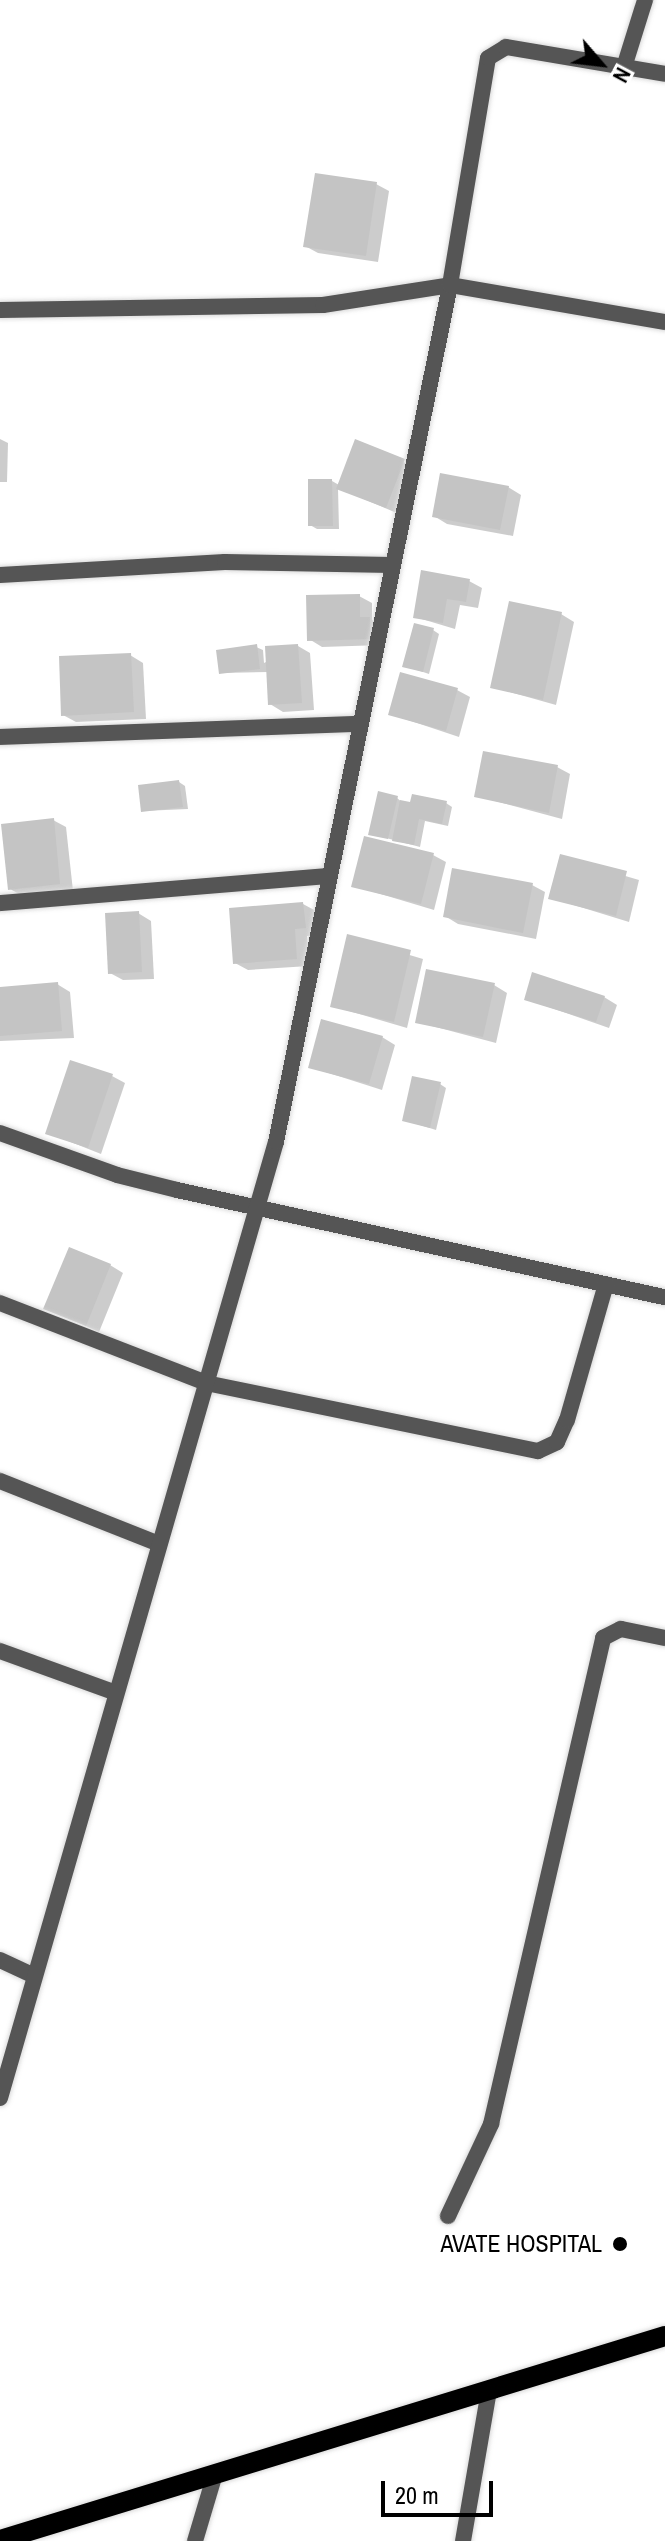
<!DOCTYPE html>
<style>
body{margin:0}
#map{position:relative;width:665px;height:2541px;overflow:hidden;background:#fff;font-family:"Archivo Narrow",sans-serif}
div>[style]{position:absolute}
.shadow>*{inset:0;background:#0003}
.building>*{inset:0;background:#c4c4c4}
.roads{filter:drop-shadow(0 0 2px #dbdbdb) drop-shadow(0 0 2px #dbdbdb)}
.minor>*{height:16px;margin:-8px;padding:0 8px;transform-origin:8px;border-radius:8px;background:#555}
.primary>*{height:20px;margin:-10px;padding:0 10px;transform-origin:10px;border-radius:10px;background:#000}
.dots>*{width:22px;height:22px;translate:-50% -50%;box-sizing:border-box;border:4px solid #fff;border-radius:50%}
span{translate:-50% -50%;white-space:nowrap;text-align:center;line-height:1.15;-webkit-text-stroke:6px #fff;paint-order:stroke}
.poi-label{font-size:24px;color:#000}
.right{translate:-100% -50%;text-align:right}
.north{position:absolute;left:561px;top:24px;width:80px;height:80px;-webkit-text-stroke:6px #fff;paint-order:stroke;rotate:118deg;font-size:22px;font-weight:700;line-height:32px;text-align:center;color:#000}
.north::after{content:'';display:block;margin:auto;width:28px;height:36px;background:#000;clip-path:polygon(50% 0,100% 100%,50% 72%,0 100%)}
.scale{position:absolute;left:381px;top:2481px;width:112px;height:36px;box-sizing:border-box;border:4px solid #000;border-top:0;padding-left:10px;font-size:24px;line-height:28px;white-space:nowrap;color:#000;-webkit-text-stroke:6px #fff;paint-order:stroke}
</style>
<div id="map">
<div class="shadow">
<i style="clip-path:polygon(376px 184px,389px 191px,378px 262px,318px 253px,305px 246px)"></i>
<i style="clip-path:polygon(0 439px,8px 443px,7px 482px,0 482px)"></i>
<i style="clip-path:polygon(356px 442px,417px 468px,399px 514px,338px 488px,339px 529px,317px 529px,310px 525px,332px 481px,339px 485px)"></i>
<i style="clip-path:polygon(508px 487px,521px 495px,513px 536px,447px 524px,434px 516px)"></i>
<i style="clip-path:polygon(469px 581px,482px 588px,478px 608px,460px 605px,455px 629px,415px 617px)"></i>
<i style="clip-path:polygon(359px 596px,372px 603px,372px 620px,382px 626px,382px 645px,322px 647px,309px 639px)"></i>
<i style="clip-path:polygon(561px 614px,574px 622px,556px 705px,492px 687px)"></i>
<i style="clip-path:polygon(433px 630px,439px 634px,429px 674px,405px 666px)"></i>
<i style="clip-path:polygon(298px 646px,310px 653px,314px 710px,283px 712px,270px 704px,268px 672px,220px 673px,256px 647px,263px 650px,264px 663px)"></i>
<i style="clip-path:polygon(130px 655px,143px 663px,146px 719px,76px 722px,63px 715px)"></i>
<i style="clip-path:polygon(457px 690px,470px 697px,459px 737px,390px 714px)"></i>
<i style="clip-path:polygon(557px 767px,570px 774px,562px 819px,477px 796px)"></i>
<i style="clip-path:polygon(179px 782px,185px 786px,188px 809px,143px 811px)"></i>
<i style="clip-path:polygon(397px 798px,403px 803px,446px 803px,452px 807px,448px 826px,425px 821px,420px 847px,371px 834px)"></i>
<i style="clip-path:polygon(53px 820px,66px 827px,73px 891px,23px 896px,10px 889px)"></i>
<i style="clip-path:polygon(433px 855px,446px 862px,434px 910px,354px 886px)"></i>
<i style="clip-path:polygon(561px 857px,639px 880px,629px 922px,551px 898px)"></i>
<i style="clip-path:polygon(532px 885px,545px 892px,536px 939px,458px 924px,445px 916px)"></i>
<i style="clip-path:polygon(303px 904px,316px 911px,318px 935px,307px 936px,309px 966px,248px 970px,235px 963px)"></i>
<i style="clip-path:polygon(138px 913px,151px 921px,154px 979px,123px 980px,110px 973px)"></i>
<i style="clip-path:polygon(349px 937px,423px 959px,407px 1028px,332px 1006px)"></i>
<i style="clip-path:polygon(57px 984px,70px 992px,74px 1038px,0 1041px,0 989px)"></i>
<i style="clip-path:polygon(494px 985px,507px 993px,496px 1043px,417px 1022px)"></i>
<i style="clip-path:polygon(604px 997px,617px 1005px,609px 1028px,526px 999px)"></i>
<i style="clip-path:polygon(382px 1037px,395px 1045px,382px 1090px,310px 1067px)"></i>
<i style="clip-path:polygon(112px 1076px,125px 1083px,101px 1154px,48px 1133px)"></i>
<i style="clip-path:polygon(440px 1084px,446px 1088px,436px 1130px,404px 1120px)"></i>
<i style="clip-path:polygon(110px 1265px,123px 1273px,99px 1332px,46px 1308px)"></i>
</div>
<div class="building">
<i style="clip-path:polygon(315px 173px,377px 182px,366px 256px,303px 247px)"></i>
<i style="clip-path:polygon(355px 439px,405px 459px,386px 508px,336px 489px)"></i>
<i style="clip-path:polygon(440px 473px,509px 486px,500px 530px,432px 517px)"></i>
<i style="clip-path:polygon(308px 479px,332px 479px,333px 526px,308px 526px)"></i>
<i style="clip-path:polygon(421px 570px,470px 579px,466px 602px,447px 599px,443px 623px,413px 618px)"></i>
<i style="clip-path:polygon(360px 594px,360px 617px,370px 617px,370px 639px,307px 641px,306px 595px)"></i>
<i style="clip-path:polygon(509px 601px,562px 612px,543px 700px,490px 688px)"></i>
<i style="clip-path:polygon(414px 623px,434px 628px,423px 672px,402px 667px)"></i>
<i style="clip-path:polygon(257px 644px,260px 669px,219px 674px,216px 650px)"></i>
<i style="clip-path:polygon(298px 644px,302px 703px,268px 705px,265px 646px)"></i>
<i style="clip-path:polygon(131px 653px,134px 712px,61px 716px,59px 656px)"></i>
<i style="clip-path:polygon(400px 672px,458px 688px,446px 731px,388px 715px)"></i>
<i style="clip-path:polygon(483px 751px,558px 765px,549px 813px,474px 797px)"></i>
<i style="clip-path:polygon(179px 780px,183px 807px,141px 812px,138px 785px)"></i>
<i style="clip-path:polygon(378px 791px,398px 796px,388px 839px,368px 835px)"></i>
<i style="clip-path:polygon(412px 794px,447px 801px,442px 824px,419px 819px,414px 845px,392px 841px,400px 800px,410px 802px)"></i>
<i style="clip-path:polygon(54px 818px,60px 884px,8px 890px,1px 824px)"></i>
<i style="clip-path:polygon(364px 836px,434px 853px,421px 904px,351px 887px)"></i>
<i style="clip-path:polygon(560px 854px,627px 871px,616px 916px,548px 899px)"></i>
<i style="clip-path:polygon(452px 868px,533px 883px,523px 933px,443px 917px)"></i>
<i style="clip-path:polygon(303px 902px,306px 928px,295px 929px,297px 959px,233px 964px,229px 908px)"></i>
<i style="clip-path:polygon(139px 911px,142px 972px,108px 974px,105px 913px)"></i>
<i style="clip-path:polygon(347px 934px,411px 950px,394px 1022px,330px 1007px)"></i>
<i style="clip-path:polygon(426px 969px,495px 983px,483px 1037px,415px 1023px)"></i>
<i style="clip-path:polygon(532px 972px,605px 996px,596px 1022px,524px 1000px)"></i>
<i style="clip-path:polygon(58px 982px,62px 1031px,0 1036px,0 987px)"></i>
<i style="clip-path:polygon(321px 1019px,383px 1036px,369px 1084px,308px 1068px)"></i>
<i style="clip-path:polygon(70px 1060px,113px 1074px,88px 1148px,45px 1134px)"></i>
<i style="clip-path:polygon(412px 1076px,441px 1082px,430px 1128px,402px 1121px)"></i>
<i style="clip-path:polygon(69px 1247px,111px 1264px,86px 1326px,43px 1309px)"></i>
</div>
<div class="roads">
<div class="minor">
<i style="left:625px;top:64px;width:67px;rotate:-72.6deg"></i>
<i style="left:0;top:310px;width:323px;rotate:-0.9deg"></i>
<i style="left:323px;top:305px;width:129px;rotate:-8.9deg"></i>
<i style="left:450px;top:285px;width:230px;rotate:-80.5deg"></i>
<i style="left:488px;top:58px;width:21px;rotate:-31deg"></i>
<i style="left:506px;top:47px;width:161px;rotate:9.6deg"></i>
<i style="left:0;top:575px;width:225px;rotate:-3.3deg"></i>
<i style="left:225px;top:562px;width:167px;rotate:1deg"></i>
<i style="left:0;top:737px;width:359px;rotate:-2.1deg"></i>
<i style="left:0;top:903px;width:330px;rotate:-4.7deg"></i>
<i style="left:0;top:1133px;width:124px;rotate:19.7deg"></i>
<i style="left:117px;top:1175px;width:62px;rotate:14deg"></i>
<i style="left:177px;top:1190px;width:500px;rotate:12.4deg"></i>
<i style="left:0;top:1303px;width:221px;rotate:21.2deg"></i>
<i style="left:206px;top:1383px;width:339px;rotate:11.6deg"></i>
<i style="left:538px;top:1451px;width:21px;rotate:-25deg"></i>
<i style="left:557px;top:1442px;width:24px;rotate:-66deg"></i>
<i style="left:567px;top:1420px;width:141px;rotate:-74deg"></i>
<i style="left:0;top:1481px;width:171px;rotate:21.6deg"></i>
<i style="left:0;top:1651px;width:123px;rotate:19.9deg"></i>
<i style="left:0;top:1960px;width:38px;rotate:25deg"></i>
<i style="left:0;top:2098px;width:995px;rotate:-73.9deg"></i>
<i style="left:276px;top:1142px;width:874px;rotate:-78.52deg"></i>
<i style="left:450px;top:285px;width:218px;rotate:9.8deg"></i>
<i style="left:448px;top:2216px;width:102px;rotate:-64.9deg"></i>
<i style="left:491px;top:2124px;width:499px;rotate:-77deg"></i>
<i style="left:603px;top:1638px;width:20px;rotate:-27deg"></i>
<i style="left:621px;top:1629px;width:45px;rotate:11.6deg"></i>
<i style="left:195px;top:2541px;width:70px;rotate:-73.4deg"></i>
<i style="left:463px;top:2541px;width:152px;rotate:-80.2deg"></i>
</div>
<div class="primary">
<i style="left:0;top:2540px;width:696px;rotate:-17.05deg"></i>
</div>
</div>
<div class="dots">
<i style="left:620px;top:2244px;background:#000"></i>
</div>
<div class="poi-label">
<span class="right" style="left:602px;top:2244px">AVATE HOSPITAL</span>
</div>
<div class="north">N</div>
<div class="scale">20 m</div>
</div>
